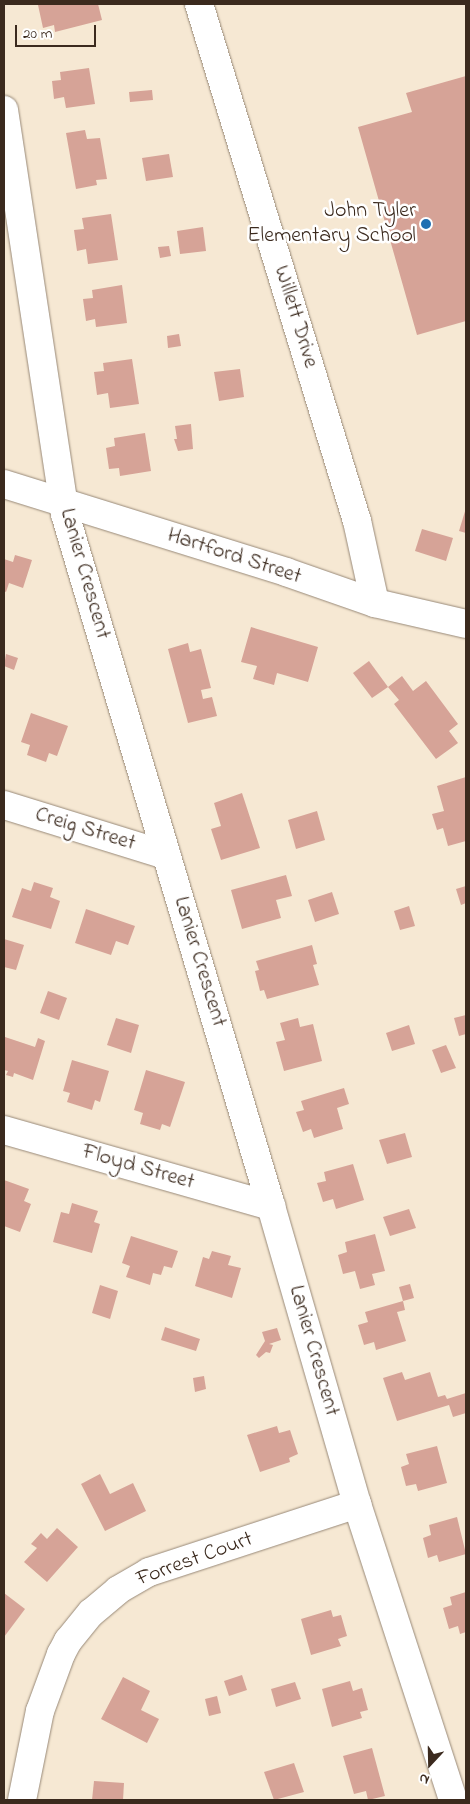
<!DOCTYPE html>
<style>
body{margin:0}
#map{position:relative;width:470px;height:1804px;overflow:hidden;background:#f6e8d3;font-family:"Indie Flower",sans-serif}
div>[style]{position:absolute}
.building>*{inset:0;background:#d6a397}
.roads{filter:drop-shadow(0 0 1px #988978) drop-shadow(0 0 1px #988978)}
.minor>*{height:28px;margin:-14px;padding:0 14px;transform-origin:14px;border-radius:14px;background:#fff}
.dots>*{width:14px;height:14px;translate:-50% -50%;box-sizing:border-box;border:2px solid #fff;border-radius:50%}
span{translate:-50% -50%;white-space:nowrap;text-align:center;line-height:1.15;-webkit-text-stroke:5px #fff;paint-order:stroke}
.poi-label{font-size:22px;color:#3b2a1e}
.right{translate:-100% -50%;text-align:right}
.street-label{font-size:22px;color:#3b2a1e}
.frame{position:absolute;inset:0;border:5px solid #3b2a1e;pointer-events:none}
.north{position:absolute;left:405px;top:1739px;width:50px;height:50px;-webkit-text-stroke:4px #fff;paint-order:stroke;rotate:201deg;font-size:14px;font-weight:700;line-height:20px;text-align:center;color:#3b2a1e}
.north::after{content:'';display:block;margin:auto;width:18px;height:22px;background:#3b2a1e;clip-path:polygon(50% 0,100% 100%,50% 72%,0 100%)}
.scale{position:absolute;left:15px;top:25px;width:81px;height:22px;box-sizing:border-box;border:2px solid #3b2a1e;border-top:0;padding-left:6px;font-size:15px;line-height:18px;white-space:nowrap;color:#3b2a1e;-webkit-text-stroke:4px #fff;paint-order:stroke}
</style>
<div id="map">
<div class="building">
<i style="clip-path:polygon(44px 4px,98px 4px,102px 20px,55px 32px,54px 25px,43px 28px,38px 5px)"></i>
<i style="clip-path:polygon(89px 68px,95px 104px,66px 108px,64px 97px,54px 99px,52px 81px,61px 80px,60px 72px)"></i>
<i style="clip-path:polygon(466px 76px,466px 321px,417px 335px,358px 127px,412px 112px,406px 93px)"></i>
<i style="clip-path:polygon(152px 90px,153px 100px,130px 102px,129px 92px)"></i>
<i style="clip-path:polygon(85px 130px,87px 139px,100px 138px,107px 179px,96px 180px,97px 185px,76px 189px,66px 133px)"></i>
<i style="clip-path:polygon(169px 154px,173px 177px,146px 181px,142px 158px)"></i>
<i style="clip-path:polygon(111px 214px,118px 260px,88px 264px,86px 249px,77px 251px,74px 230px,84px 229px,82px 218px)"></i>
<i style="clip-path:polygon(203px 227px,206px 251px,180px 254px,177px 231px)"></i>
<i style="clip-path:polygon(169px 246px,171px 256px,160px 258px,158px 247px)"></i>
<i style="clip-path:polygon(122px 285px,127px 323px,96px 327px,95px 319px,86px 321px,83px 299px,93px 298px,92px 290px)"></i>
<i style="clip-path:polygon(179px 334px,181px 346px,168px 348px,167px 336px)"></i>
<i style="clip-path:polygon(132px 359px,139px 404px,110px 408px,108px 393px,97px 395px,94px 372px,104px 371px,103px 363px)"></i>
<i style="clip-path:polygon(240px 369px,244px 397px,219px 401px,214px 372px)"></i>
<i style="clip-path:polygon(191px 424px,193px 449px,178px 451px,174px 439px,177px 439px,175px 426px)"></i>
<i style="clip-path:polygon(145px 433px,151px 471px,120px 476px,119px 468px,109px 469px,106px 448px,115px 446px,114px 438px)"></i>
<i style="clip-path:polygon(466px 508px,466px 533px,459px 531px)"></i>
<i style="clip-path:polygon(422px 529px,453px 538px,446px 561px,415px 551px)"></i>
<i style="clip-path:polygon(15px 555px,32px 560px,23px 588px,9px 583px,6px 592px,4px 591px,4px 559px,13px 562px)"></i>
<i style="clip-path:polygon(251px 627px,318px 647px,308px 682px,277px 673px,274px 685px,253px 679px,257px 666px,241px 662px)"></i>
<i style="clip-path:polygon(188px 643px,190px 652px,201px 649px,211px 688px,201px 690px,203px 699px,212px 697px,217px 716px,188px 723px,168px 649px)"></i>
<i style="clip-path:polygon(6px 654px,18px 658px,14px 670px,4px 666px)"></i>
<i style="clip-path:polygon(369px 661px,388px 687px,372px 698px,353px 673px)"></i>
<i style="clip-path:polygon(402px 676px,413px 691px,426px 681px,458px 724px,449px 731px,458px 743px,436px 759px,394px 704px,399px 700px,388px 687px)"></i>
<i style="clip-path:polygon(31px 713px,68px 726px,57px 756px,49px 753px,46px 762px,27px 755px,30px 745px,21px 742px)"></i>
<i style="clip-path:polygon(466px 777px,466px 841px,448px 846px,443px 828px,437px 830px,432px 814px,444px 811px,437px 786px)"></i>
<i style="clip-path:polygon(242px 793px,260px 848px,221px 860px,211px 829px,221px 826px,214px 803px)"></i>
<i style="clip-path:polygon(317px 811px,325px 840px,296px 849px,288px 820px)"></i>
<i style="clip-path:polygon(286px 875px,292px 896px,276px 900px,281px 918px,242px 929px,231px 890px)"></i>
<i style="clip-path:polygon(34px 882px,53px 888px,50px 897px,60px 901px,51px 929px,12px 917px,22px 888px,31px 891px)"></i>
<i style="clip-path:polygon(466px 886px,466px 903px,461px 905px,456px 889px)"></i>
<i style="clip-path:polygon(332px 892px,339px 914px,315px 922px,308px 900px)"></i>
<i style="clip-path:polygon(409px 906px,415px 926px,400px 930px,394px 911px)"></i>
<i style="clip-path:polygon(86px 909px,135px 926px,128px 945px,116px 941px,111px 955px,75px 943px)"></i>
<i style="clip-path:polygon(4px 939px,24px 945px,16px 970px,4px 967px)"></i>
<i style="clip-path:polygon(312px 945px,317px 964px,313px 965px,319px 985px,267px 999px,264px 990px,260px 991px,255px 971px,259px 970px,256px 961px)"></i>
<i style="clip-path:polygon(48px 991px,67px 998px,59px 1020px,40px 1013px)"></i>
<i style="clip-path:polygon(466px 1015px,466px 1034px,459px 1036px,454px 1018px)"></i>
<i style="clip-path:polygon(116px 1018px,139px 1025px,131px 1053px,107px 1045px)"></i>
<i style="clip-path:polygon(298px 1018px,300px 1027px,313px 1024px,322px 1061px,284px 1071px,276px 1042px,285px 1040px,280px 1023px)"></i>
<i style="clip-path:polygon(409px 1025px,415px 1044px,392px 1051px,386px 1033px)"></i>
<i style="clip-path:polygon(5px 1037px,35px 1047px,38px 1038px,45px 1041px,33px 1080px,14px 1073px,13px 1077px,6px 1075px,8px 1071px,4px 1070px)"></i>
<i style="clip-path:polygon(446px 1045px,456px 1068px,441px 1073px,432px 1050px)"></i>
<i style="clip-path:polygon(72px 1060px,109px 1071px,100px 1102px,95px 1100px,92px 1110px,67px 1102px,70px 1093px,63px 1091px)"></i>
<i style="clip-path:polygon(146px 1070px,185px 1082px,170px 1127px,162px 1124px,160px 1130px,140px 1124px,143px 1113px,134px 1110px)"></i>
<i style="clip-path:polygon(344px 1088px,349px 1104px,337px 1108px,343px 1129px,314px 1138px,311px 1129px,303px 1132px,296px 1112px,304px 1110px,301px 1101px)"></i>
<i style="clip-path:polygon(405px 1133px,412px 1157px,387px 1164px,379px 1140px)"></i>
<i style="clip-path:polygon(353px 1164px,364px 1200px,336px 1209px,333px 1199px,323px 1202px,317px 1183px,326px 1181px,324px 1172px)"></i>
<i style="clip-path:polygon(4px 1180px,29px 1189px,24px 1201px,31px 1204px,20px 1232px,4px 1226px)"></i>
<i style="clip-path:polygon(72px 1203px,98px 1211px,94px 1222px,100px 1224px,92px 1253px,53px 1242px,61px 1212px,69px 1214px)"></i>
<i style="clip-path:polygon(409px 1209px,416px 1228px,390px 1236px,383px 1217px)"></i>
<i style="clip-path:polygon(375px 1234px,385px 1271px,372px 1274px,375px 1285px,360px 1289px,355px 1271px,343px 1274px,338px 1255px,347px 1252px,345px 1242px)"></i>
<i style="clip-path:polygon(131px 1236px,178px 1251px,172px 1268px,164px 1266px,161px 1275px,153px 1273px,150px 1285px,126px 1277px,130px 1266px,122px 1263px)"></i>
<i style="clip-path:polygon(212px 1251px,231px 1256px,228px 1265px,241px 1268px,232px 1298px,195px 1286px,203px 1257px,209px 1259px)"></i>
<i style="clip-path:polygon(410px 1284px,414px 1298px,403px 1301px,399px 1287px)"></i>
<i style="clip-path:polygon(100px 1285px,118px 1291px,110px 1319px,92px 1313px)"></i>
<i style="clip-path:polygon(403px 1301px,405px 1310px,397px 1312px,406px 1341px,376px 1350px,374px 1342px,364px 1345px,358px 1325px,368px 1322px,365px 1312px)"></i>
<i style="clip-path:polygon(165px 1327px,200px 1339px,196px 1351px,161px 1340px)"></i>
<i style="clip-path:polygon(277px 1328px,281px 1340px,269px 1344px,273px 1345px,270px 1353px,266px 1352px,259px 1358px,256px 1355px,265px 1341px,262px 1332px)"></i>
<i style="clip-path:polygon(402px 1372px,405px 1380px,430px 1372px,438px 1397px,445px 1395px,447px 1399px,466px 1393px,466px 1413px,453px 1417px,449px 1405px,397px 1421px,383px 1378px)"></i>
<i style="clip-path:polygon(204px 1376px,206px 1389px,195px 1392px,193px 1378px)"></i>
<i style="clip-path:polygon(277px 1426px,279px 1433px,290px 1430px,298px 1454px,289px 1458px,290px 1462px,260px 1472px,247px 1435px)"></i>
<i style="clip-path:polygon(437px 1446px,447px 1483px,418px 1491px,416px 1484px,406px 1486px,401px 1467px,409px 1464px,406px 1454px)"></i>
<i style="clip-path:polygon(100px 1474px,110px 1494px,133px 1483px,146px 1511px,105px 1531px,81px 1484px)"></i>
<i style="clip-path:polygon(457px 1517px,466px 1554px,439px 1562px,437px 1555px,428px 1558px,423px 1538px,431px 1535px,429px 1525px)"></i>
<i style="clip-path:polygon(57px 1528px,78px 1547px,47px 1582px,24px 1562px,37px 1548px,31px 1544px,41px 1533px,47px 1539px)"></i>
<i style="clip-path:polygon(466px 1592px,466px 1632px,460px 1634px,458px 1626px,449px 1629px,443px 1608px,452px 1605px,450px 1597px)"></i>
<i style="clip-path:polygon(4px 1593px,25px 1609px,4px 1637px)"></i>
<i style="clip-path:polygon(331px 1610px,333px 1617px,341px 1615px,347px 1636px,338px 1639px,341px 1646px,311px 1655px,301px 1619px)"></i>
<i style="clip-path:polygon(242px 1675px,247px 1690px,229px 1696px,224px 1681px)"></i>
<i style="clip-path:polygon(123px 1677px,150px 1691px,141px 1710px,159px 1719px,147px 1743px,101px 1719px)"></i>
<i style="clip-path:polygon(350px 1681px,353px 1691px,362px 1688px,368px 1710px,360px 1712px,362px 1718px,332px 1727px,322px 1689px)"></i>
<i style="clip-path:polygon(295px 1682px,301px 1699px,276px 1707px,271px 1689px)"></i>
<i style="clip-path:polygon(217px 1696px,221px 1713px,209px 1716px,205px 1699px)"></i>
<i style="clip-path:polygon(372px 1748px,385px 1796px,368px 1800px,366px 1791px,354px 1794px,343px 1756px)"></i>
<i style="clip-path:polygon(294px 1763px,304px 1792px,274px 1800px,264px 1772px)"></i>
<i style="clip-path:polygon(94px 1781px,124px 1783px,123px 1800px,92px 1800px)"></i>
</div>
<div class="roads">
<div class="minor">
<i style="left:199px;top:4px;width:541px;rotate:73.01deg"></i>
<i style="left:357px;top:521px;width:84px;rotate:77.6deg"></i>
<i style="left:4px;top:110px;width:409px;rotate:81.4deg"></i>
<i style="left:65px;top:514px;width:722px;rotate:73.42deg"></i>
<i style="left:271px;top:1206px;width:310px;rotate:73.9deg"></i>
<i style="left:357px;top:1504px;width:311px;rotate:72deg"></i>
<i style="left:4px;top:484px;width:295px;rotate:17.3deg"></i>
<i style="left:286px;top:572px;width:94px;rotate:19.2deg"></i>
<i style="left:375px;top:603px;width:93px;rotate:13deg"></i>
<i style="left:4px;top:805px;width:170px;rotate:17.2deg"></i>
<i style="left:4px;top:1130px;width:278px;rotate:15.9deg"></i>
<i style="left:22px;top:1800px;width:91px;rotate:-78.6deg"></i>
<i style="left:40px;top:1711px;width:61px;rotate:-69.8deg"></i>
<i style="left:61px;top:1654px;width:15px;rotate:-62deg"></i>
<i style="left:68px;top:1641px;width:36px;rotate:-51deg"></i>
<i style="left:91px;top:1613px;width:35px;rotate:-40deg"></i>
<i style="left:118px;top:1590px;width:36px;rotate:-30deg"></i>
<i style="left:149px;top:1572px;width:219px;rotate:-18.1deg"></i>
</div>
</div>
<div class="dots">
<i style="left:426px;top:224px;background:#1f6fb2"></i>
</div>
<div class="poi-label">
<span class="right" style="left:416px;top:224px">John Tyler<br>Elementary School</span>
</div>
<div class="street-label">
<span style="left:295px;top:317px;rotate:73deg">Willett Drive</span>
<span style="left:234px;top:557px;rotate:18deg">Hartford Street</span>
<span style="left:84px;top:574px;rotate:74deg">Lanier Crescent</span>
<span style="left:85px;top:830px;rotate:17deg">Creig Street</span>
<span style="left:199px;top:962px;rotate:73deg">Lanier Crescent</span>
<span style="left:138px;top:1168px;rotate:16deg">Floyd Street</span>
<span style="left:313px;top:1351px;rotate:74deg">Lanier Crescent</span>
<span style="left:195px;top:1560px;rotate:-20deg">Forrest Court</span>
</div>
<div class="frame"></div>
<div class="north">N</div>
<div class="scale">20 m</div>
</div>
